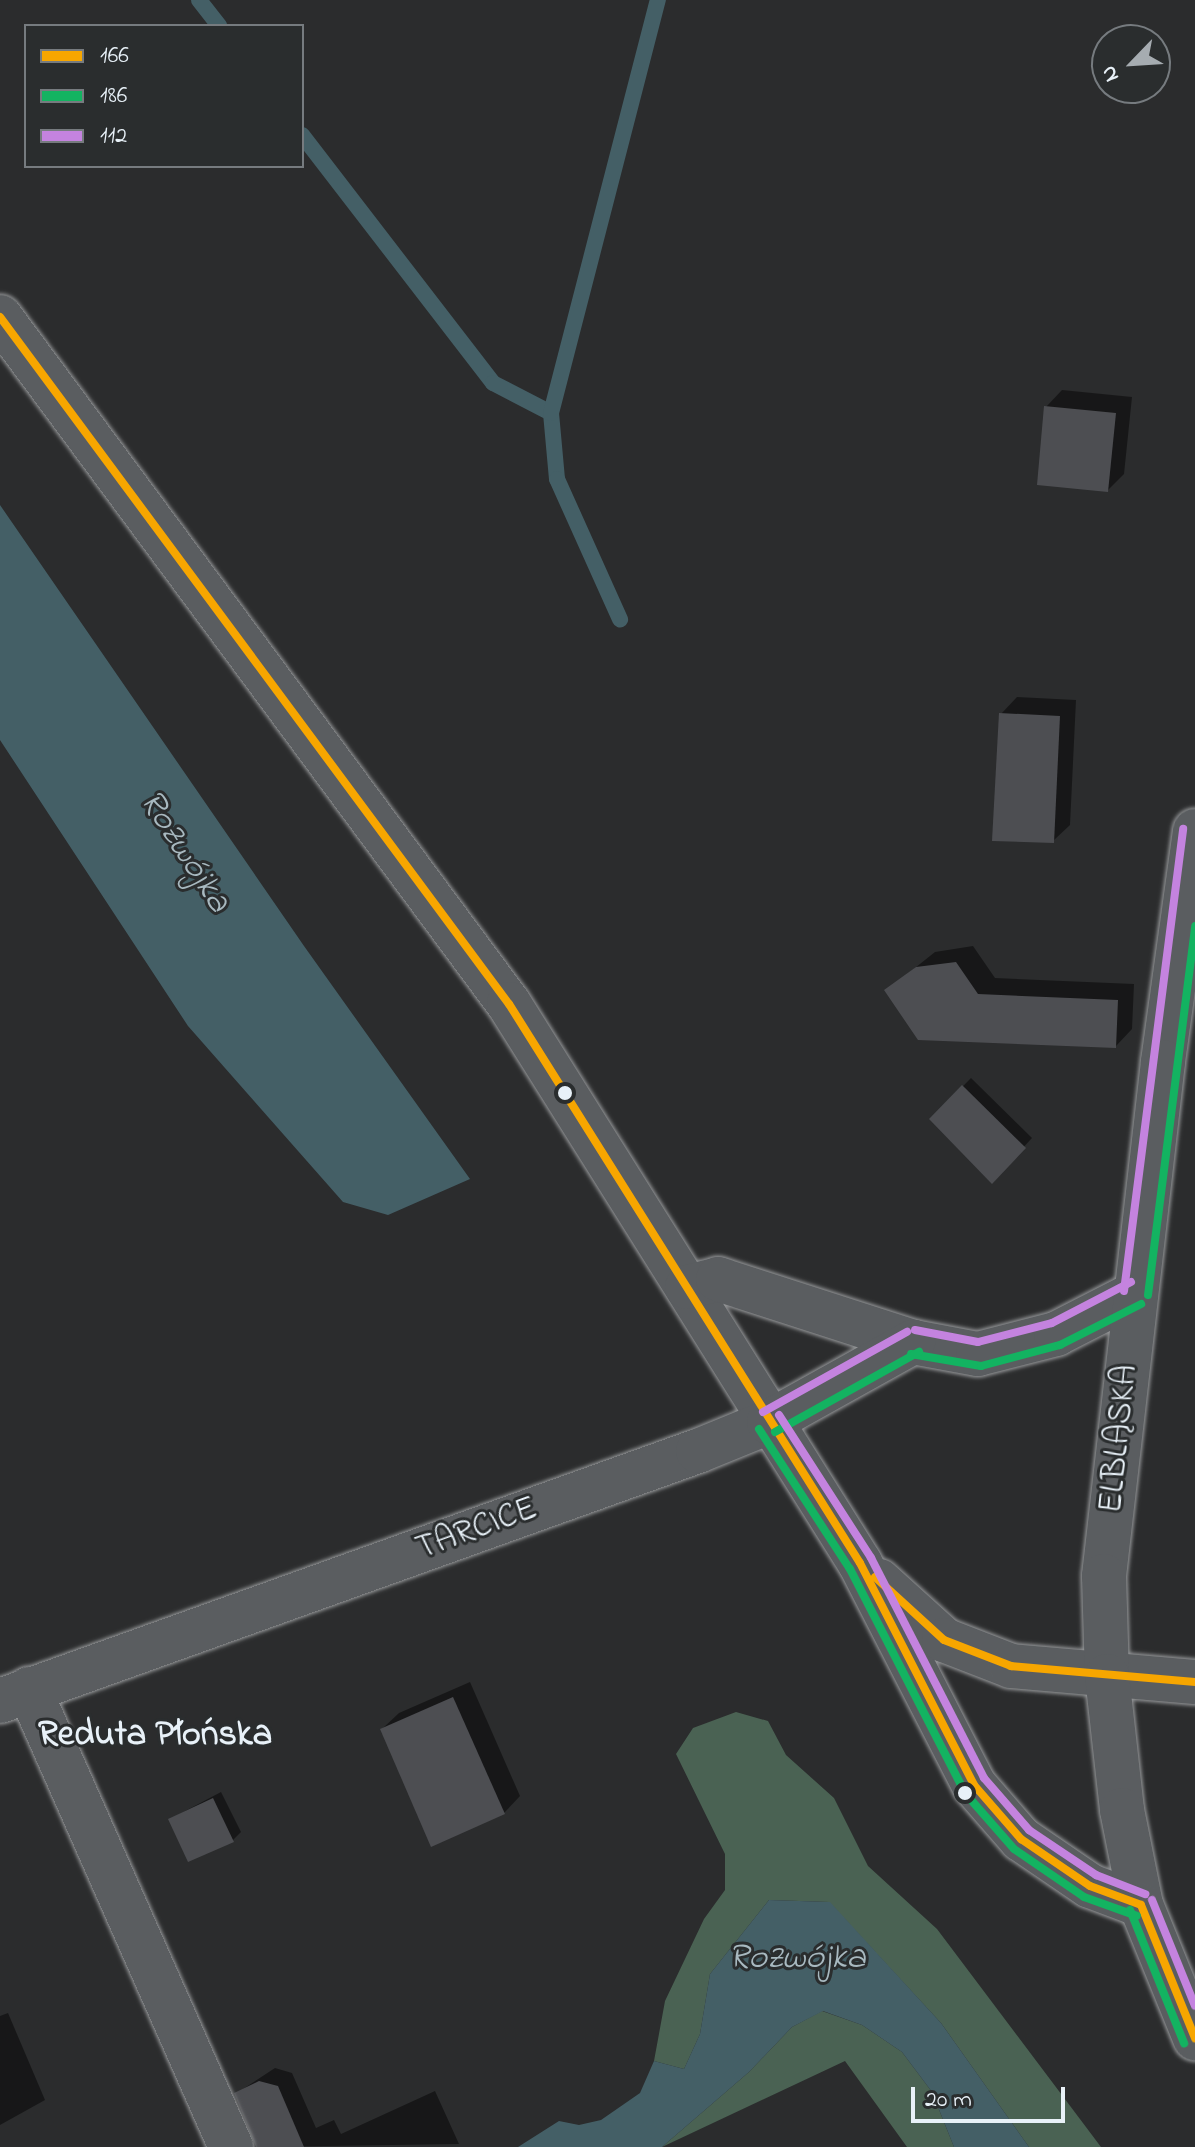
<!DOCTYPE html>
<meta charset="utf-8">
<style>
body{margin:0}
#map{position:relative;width:1195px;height:2147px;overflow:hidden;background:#2b2c2d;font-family:"Indie Flower",sans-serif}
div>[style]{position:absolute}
.green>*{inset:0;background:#4a6253}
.water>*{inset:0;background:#445f66}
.shadow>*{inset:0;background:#0007}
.stream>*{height:16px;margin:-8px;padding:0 8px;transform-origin:8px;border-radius:8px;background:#445f66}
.building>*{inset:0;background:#4d4e52}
.roads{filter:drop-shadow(0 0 2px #96989a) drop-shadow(0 0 2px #96989a)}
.street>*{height:44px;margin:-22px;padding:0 22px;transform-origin:22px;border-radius:22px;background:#5a5d60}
.secondary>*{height:44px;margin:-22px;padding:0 22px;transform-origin:22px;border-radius:22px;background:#5a5d60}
.bus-1>*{height:8px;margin:-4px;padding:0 4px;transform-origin:4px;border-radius:4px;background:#f7a600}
.bus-2>*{height:8px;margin:-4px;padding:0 4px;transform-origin:4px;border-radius:4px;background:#13b361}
.bus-3>*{height:8px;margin:-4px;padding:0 4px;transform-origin:4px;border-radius:4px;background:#c483df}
.dots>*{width:22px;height:22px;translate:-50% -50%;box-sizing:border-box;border:4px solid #2a2d2e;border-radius:50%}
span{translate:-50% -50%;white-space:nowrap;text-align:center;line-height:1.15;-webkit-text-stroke:6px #2a2d2e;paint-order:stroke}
.street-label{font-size:34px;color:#e8f1f8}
.water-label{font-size:36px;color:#a8b9c0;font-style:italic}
.neighbourhood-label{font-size:36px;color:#e8f1f8;font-weight:700}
.legend{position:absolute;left:24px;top:24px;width:280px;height:144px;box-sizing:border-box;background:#2a2d2e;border:2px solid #767b7f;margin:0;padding:10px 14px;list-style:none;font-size:24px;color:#e8f1f8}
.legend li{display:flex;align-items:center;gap:16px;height:40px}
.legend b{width:40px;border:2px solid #767b7f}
.north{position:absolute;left:1091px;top:24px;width:80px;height:80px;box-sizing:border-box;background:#2a2d2e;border:2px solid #767b7f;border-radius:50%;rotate:245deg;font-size:22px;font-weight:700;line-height:32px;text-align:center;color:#e8f1f8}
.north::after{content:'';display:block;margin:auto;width:28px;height:36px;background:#a6acb1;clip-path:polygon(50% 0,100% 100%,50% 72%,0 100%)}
.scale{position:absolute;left:911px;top:2087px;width:154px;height:36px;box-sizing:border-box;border:4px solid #e8f1f8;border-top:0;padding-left:10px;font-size:24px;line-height:28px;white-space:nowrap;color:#e8f1f8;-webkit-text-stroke:6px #2a2d2e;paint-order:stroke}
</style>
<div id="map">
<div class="green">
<i style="clip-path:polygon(736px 1712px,768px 1721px,786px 1755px,834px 1798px,868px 1866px,937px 1929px,1101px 2147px,1029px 2147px,941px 2023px,829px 1902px,769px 1900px,710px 1974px,700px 2034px,684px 2069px,654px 2061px,665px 2001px,704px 1919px,725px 1890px,725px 1854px,676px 1754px,693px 1728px)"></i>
<i style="clip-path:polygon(822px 2011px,862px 2025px,902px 2052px,932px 2092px,954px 2147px,907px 2147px,845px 2061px,662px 2147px,749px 2072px,792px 2027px)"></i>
</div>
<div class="water">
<i style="clip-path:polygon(0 505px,304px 946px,470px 1179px,388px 1215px,343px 1202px,188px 1026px,0 740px)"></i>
<i style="clip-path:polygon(769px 1900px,830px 1902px,941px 2023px,1029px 2147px,954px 2147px,932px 2092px,902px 2052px,862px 2025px,823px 2011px,792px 2027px,749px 2072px,662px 2147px,518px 2147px,559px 2121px,579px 2125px,601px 2120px,640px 2093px,654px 2061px,684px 2069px,700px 2034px,710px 1974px)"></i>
</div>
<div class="shadow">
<i style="clip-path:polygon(1062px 390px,1132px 397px,1124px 474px,1108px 490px,1046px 407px)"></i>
<i style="clip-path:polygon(1017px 697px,1076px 700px,1070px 825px,1053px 841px,1001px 714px)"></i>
<i style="clip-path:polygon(973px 946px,995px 978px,1134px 984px,1132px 1029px,1116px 1046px,886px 991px,935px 952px)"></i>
<i style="clip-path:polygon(971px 1078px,1032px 1138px,992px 1181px,931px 1119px)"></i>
<i style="clip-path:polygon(470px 1682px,520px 1796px,504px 1813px,382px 1729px,399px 1713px)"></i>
<i style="clip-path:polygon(221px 1792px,241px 1832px,233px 1840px,170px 1819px)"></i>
<i style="clip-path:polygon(8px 2013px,45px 2100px,0 2125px,0 2016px)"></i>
<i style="clip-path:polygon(275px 2068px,292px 2073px,316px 2128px,334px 2120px,341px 2134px,435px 2091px,459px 2144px,258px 2147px,237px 2093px)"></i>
</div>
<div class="stream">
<i style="left:199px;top:0;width:33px;rotate:52deg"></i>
<i style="left:302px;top:135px;width:313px;rotate:52.4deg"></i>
<i style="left:493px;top:383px;width:65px;rotate:27.3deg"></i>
<i style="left:551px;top:413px;width:66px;rotate:84.8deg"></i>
<i style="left:557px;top:479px;width:154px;rotate:65.8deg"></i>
<i style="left:551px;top:413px;width:427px;rotate:-75.5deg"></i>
</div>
<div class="building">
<i style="clip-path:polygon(1044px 406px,1116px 413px,1108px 492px,1037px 485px)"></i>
<i style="clip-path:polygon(999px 713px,1060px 716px,1054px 843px,992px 841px)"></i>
<i style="clip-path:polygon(956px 962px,978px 994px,1118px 1000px,1116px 1048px,918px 1040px,884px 990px,916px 967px)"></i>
<i style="clip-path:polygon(962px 1085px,1026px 1148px,992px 1184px,929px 1119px)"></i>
<i style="clip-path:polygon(453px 1697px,505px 1814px,431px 1847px,380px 1729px)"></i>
<i style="clip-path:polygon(213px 1798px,234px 1842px,188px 1862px,168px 1819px)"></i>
<i style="clip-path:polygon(259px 2081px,278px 2086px,304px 2147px,256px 2147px,234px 2093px)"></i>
</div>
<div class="roads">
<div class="street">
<i style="left:0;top:317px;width:855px;rotate:53.47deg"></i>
<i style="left:509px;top:1004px;width:660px;rotate:57.88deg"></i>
<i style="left:860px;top:1563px;width:250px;rotate:62.8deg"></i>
<i style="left:974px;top:1785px;width:72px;rotate:49deg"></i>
<i style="left:1021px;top:1839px;width:83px;rotate:34.3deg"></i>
<i style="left:1090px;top:1886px;width:54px;rotate:20.4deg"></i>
<i style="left:687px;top:1287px;width:32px;rotate:-14deg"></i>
<i style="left:718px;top:1279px;width:205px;rotate:17.9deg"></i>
<i style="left:913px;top:1342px;width:66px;rotate:10.5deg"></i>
<i style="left:978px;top:1354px;width:81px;rotate:-14.4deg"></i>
<i style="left:1056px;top:1334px;width:90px;rotate:-27.1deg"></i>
<i style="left:879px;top:1581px;width:88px;rotate:42.2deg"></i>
<i style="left:944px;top:1640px;width:72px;rotate:21.2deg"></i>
<i style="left:1011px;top:1666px;width:185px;rotate:5deg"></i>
<i style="left:29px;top:1689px;width:501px;rotate:66.2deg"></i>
<i style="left:0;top:1701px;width:741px;rotate:-19.71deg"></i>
<i style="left:698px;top:1451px;width:77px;rotate:-22.2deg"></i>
<i style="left:769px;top:1422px;width:165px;rotate:-29.1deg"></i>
</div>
<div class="secondary">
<i style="left:1195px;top:831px;width:233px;rotate:97.9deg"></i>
<i style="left:1163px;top:1062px;width:517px;rotate:96.55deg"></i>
<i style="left:1104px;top:1576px;width:100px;rotate:88.3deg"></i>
<i style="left:1107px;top:1676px;width:135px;rotate:83.6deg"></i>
<i style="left:1122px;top:1810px;width:97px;rotate:78.7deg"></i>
<i style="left:1141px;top:1905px;width:144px;rotate:67.9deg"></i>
</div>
</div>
<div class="bus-1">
<i style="left:0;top:317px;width:855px;rotate:53.47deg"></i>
<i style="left:509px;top:1004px;width:660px;rotate:57.88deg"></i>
<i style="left:860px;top:1563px;width:250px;rotate:62.8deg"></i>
<i style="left:974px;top:1785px;width:72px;rotate:49deg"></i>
<i style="left:1021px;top:1839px;width:83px;rotate:34.3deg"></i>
<i style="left:1090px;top:1886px;width:54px;rotate:20.4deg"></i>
<i style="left:875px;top:1577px;width:93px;rotate:42.4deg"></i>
<i style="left:944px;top:1640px;width:72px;rotate:21.2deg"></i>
<i style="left:1011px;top:1666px;width:185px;rotate:5deg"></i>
<i style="left:1141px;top:1905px;width:144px;rotate:67.9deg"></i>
</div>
<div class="bus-2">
<i style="left:1148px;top:1295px;width:372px;rotate:-82.7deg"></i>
<i style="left:911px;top:1354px;width:71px;rotate:9.7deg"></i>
<i style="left:981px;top:1366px;width:82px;rotate:-14.9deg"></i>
<i style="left:1060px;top:1345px;width:91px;rotate:-26.8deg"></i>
<i style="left:759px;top:1429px;width:167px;rotate:57deg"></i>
<i style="left:850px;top:1569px;width:252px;rotate:62.8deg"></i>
<i style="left:965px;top:1793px;width:74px;rotate:48.8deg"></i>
<i style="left:1014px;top:1849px;width:85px;rotate:34.4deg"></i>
<i style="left:1084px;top:1897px;width:56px;rotate:19.7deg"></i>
<i style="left:775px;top:1432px;width:165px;rotate:-29.1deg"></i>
<i style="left:1130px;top:1910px;width:144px;rotate:67.9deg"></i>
</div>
<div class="bus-3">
<i style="left:1124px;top:1291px;width:466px;rotate:-82.7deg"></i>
<i style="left:915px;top:1330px;width:64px;rotate:10.8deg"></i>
<i style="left:978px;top:1342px;width:76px;rotate:-14.4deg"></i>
<i style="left:1052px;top:1323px;width:89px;rotate:-27.4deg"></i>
<i style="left:763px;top:1412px;width:165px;rotate:-29.1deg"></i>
<i style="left:779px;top:1415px;width:170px;rotate:57.2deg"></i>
<i style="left:871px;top:1558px;width:247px;rotate:62.8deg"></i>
<i style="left:984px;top:1778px;width:69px;rotate:49.1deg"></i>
<i style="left:1029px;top:1830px;width:81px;rotate:33.9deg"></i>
<i style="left:1096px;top:1875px;width:53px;rotate:21.2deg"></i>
<i style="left:1152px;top:1900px;width:114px;rotate:67.9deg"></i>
</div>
<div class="dots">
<i style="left:565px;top:1093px;background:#e8f1f8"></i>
<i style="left:965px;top:1793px;background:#e8f1f8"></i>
</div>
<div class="street-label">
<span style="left:1120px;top:1439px;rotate:-84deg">ELBLĄSKA</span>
<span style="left:477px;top:1530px;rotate:-20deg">TARCICE</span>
</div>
<div class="water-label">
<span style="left:184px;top:852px;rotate:57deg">Rozwójka</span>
<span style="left:797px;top:1959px">Rozwójka</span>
</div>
<div class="neighbourhood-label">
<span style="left:155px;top:1736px">Reduta Płońska</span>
</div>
<ul class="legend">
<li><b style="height:10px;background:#f7a600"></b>166</li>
<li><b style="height:10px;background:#13b361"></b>186</li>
<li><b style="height:10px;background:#c483df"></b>112</li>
</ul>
<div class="north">N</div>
<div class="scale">20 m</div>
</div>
